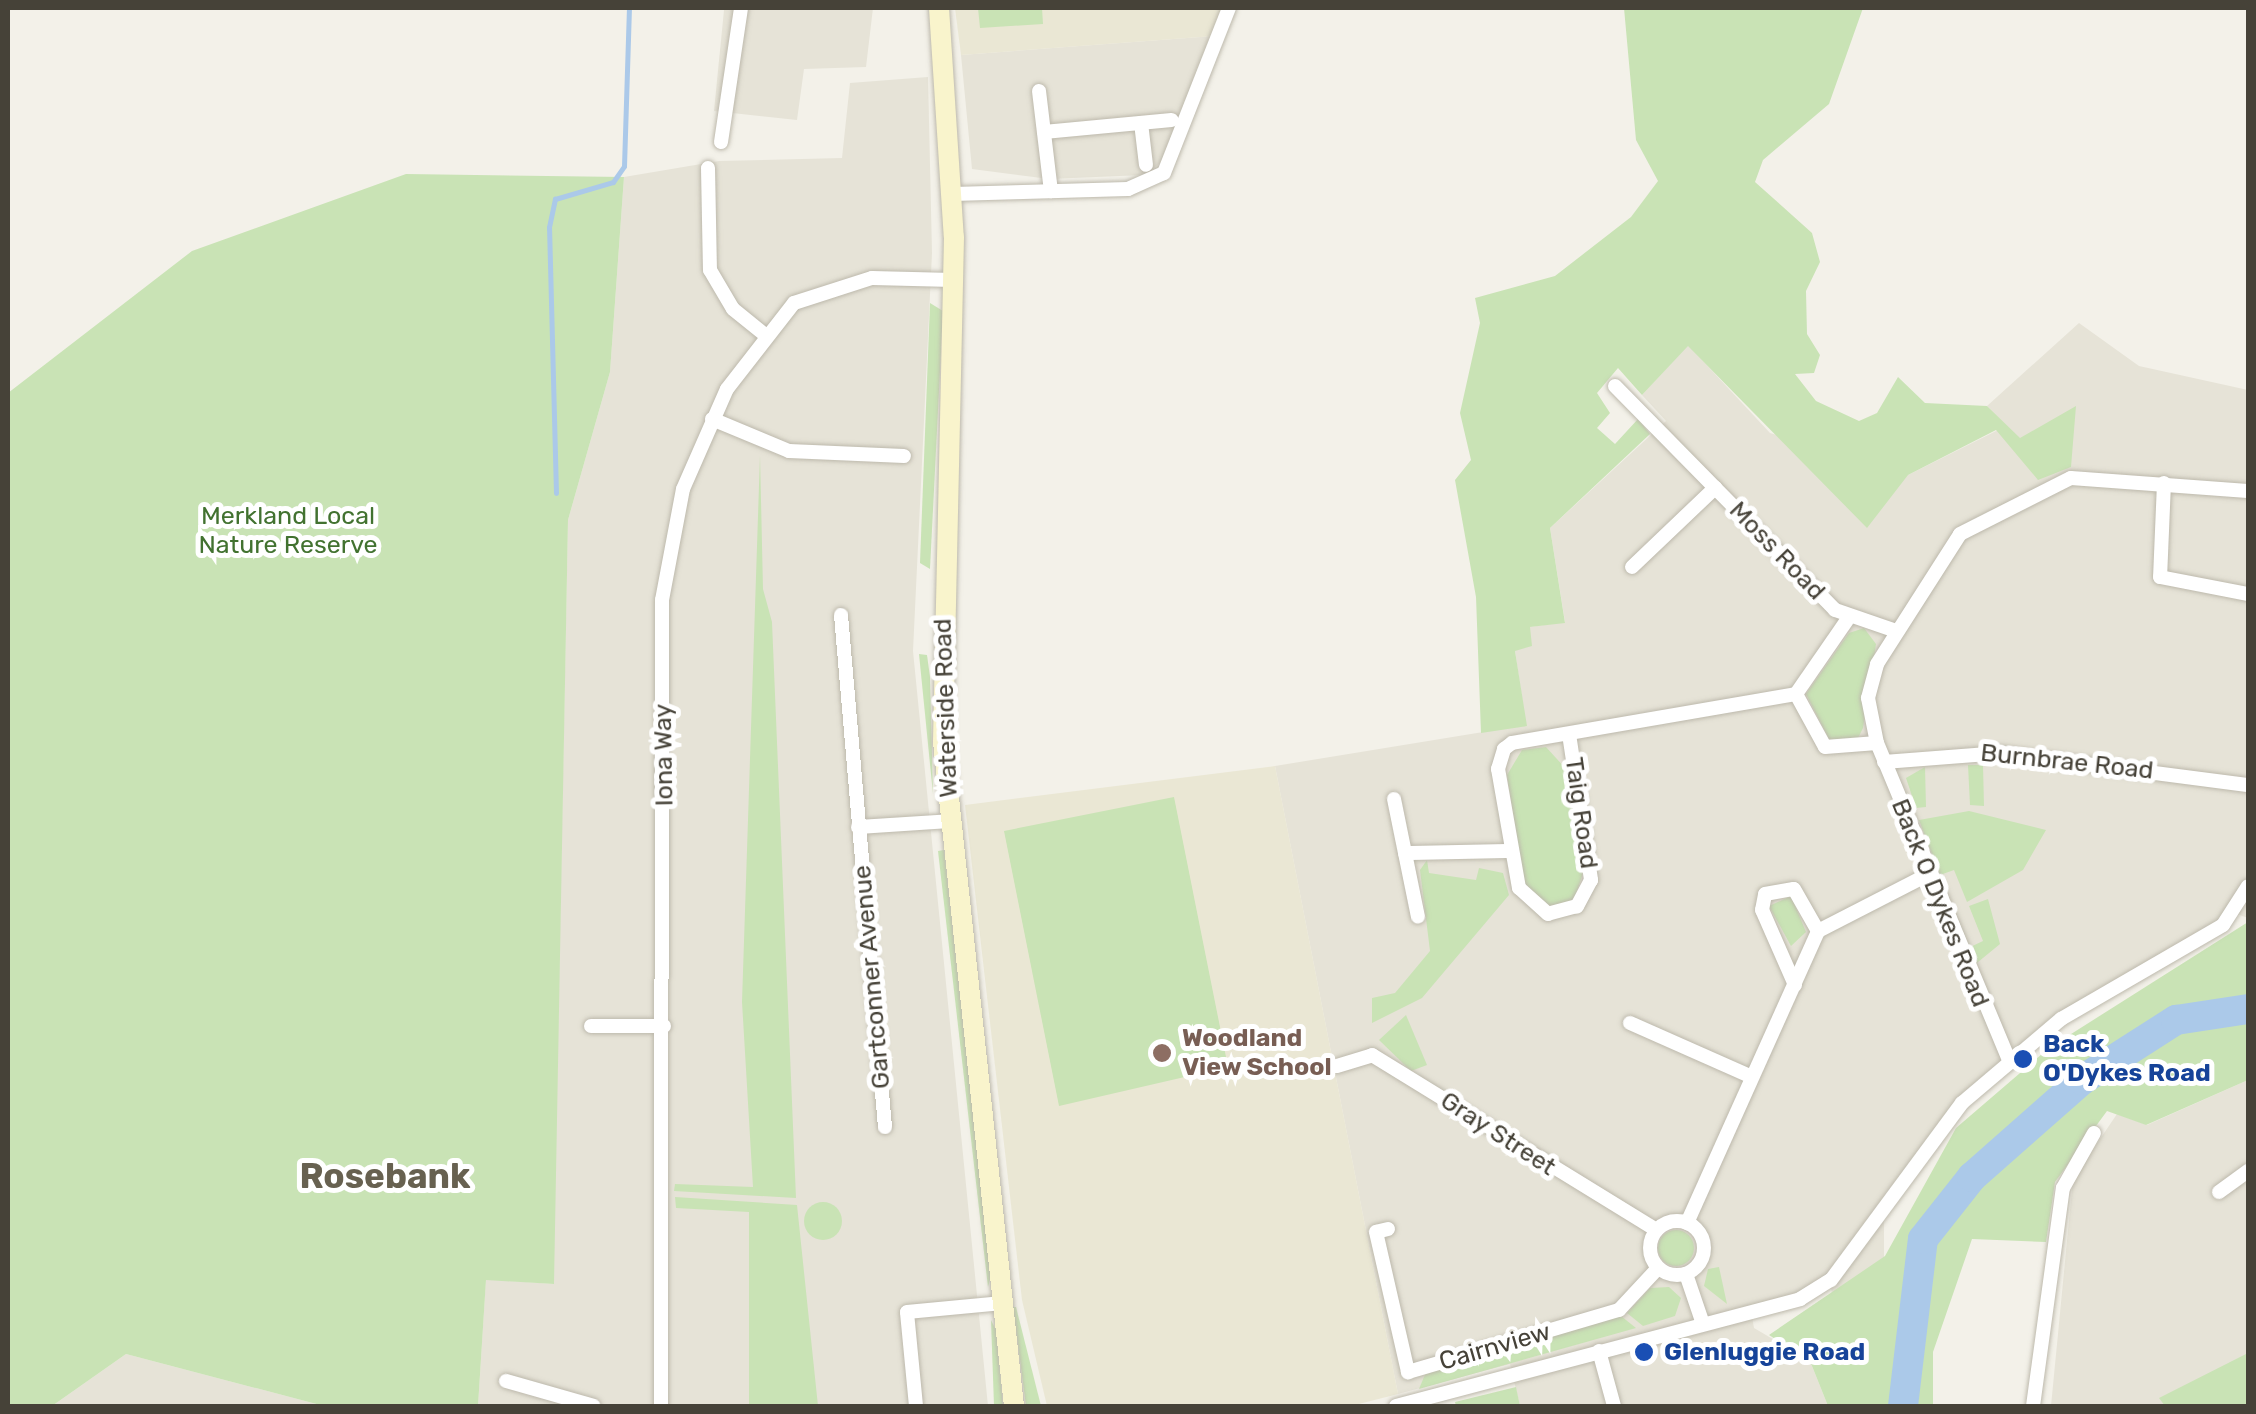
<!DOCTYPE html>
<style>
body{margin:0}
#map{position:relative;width:2256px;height:1414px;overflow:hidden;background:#f3f1e9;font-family:Rubik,sans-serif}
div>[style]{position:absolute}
.residential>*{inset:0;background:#e6e3d7}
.education>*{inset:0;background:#eae7d4}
.green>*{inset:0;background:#c9e3b5}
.round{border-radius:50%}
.stream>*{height:5px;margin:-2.5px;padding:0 2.5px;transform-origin:2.5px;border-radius:2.5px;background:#abc9e9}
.river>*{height:30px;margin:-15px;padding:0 15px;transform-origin:15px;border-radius:15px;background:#abc9e9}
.roads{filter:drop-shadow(0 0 2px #bdb9ac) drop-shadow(0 0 2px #bdb9ac)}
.street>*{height:14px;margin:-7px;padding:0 7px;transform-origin:7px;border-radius:7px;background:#fff}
.street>.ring{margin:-7px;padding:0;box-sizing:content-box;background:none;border:14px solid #fff;border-radius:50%}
.secondary>*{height:20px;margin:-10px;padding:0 10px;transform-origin:10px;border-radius:10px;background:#f9f4cc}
.dots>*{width:28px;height:28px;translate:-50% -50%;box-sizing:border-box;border:5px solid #fff;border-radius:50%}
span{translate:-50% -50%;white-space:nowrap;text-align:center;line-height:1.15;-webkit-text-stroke:10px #fff;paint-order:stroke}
.park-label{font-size:25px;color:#427230}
.street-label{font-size:25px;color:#464238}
.education-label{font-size:25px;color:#785e54;font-weight:700}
.left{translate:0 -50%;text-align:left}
.transit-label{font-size:25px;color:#164399;font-weight:700}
.district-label{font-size:35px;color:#676150;font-weight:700}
.frame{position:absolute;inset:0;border:10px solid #464238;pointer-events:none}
</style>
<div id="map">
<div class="residential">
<i style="clip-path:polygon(708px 8px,873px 8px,866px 67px,804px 69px,797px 120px,714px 111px,724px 10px)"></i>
<i style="clip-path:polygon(1214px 36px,1163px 161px,1143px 175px,1049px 179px,972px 169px,961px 55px)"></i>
<i style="clip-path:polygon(928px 77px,932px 253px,913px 651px,988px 1406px,478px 1406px,486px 1279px,553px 1284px,568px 520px,610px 372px,624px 177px,719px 161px,842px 158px,850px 83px)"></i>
<i style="clip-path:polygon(2079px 323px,2139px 366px,2248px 390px,2248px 918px,2234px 913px,2061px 1019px,1962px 1103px,1884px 1211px,1884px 1350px,1840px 1345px,1830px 1281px,1751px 1311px,1754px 1328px,1810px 1361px,1828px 1406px,1520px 1406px,1510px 1364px,1398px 1394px,1275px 766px,1526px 725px,1515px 651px,1530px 627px,1565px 622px,1550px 528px,1666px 421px,1642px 395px,1688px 345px,1770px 433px,1908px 475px,2006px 426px,1987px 406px)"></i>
<i style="clip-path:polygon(2248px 1080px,2248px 1406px,2051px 1406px,2073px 1179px,2117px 1114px,2147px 1125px)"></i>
<i style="clip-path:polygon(126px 1354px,324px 1406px,52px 1406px)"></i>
</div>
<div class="education">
<i style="clip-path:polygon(955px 8px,1223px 8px,1214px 36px,961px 55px)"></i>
<i style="clip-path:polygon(1275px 766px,1398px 1394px,1351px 1406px,1047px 1406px,1022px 1300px,965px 805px)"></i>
</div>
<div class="green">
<i style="clip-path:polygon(978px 8px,1042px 8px,1043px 24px,980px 28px)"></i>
<i style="clip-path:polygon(1624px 8px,1863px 8px,1829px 104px,1763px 160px,1755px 182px,1812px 233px,1820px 262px,1806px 291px,1807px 334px,1820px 355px,1814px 373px,1795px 374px,1816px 401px,1859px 421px,1877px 413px,1898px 377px,1925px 403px,1987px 406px,2020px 438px,2076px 406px,2071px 467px,2038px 480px,1996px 430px,1908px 475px,1867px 528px,1688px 346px,1642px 395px,1618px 368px,1597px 393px,1610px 413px,1597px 428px,1615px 444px,1638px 419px,1650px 434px,1550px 528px,1565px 623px,1530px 627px,1532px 646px,1515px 651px,1527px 726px,1481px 733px,1476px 597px,1455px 480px,1471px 460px,1460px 413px,1480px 323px,1475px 298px,1555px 276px,1631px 217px,1658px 181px,1636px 140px)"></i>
<i style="clip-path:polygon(406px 174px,624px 177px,610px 372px,568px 520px,554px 1284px,486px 1280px,478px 1406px,324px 1406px,126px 1354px,52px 1406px,8px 1406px,8px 393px,192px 251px)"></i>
<i style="clip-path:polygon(930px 303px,943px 311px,930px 569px,920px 563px)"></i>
<i style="clip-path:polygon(760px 455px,763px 589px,772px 622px,796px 1198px,674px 1191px,675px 1184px,753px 1187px,742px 1002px)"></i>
<i style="clip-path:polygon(1864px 628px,1876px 644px,1863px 728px,1857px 740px,1830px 741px,1806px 694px,1849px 633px)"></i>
<i style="clip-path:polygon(919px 654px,927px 655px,930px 677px,933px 794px)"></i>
<i style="clip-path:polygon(1546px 747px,1567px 770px,1584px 870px,1574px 900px,1551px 907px,1524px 884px,1507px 775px,1522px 750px)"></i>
<i style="clip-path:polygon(1968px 765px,1983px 765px,1984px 806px,1970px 805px)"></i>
<i style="clip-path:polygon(1925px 767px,1926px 807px,1916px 808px,1906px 778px)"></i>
<i style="clip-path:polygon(1174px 797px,1228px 1067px,1059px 1106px,1004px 831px)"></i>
<i style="clip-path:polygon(1969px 811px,2046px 830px,2023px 870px,1967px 902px,1954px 870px,1940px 875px,1919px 820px)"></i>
<i style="clip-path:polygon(944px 850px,991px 1276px,988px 1287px,938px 851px)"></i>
<i style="clip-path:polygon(1427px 860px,1429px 873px,1476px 880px,1479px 868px,1503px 873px,1509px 895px,1422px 998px,1372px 1023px,1372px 998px,1395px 993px,1430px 951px,1420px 870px)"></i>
<i style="clip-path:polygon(1791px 896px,1806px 932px,1791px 946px,1769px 906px)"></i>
<i style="clip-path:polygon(1988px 899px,2000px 944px,1972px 967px,1966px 949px,1983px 941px,1969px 906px)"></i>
<i style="clip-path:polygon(2248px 922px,2248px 1080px,2146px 1125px,2107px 1111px,2055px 1182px,2046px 1242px,1972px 1239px,1933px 1352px,1933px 1406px,1828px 1406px,1810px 1361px,1769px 1335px,1885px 1256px,1956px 1128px,2049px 1048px)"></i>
<i style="clip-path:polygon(1406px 1015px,1427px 1065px,1411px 1071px,1379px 1040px)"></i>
<i style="clip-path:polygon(675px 1197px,797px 1205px,818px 1406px,749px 1406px,749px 1212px,676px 1208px)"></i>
<i class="round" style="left:804px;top:1202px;width:38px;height:38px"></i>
<i class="round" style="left:1658px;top:1230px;width:36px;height:36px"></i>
<i style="clip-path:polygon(1719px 1267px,1727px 1304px,1704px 1286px,1708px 1269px)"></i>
<i style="clip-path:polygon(1669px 1287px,1681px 1298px,1675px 1316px,1643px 1326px,1627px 1313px,1650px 1288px)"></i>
<i style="clip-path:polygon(1013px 1307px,1016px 1307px,1041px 1406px,1026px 1406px)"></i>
<i style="clip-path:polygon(1621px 1316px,1636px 1328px,1419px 1389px,1426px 1372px)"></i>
<i style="clip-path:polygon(991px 1320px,996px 1330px,1003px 1406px,994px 1406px)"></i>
<i style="clip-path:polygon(2248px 1353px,2248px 1406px,2165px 1406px,2159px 1398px)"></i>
<i style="clip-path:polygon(1516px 1387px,1520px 1406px,1456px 1406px,1455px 1402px)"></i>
</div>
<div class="stream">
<i style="left:556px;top:493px;width:266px;rotate:-91.5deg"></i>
<i style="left:549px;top:227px;width:29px;rotate:-78deg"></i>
<i style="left:555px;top:199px;width:60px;rotate:-16.3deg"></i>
<i style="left:613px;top:182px;width:19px;rotate:-55deg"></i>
<i style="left:624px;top:166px;width:158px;rotate:-88.2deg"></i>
</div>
<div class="river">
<i style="left:1903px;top:1406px;width:168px;rotate:-83.2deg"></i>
<i style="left:1923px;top:1239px;width:79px;rotate:-51.7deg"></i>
<i style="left:1972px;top:1177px;width:147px;rotate:-41.4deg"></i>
<i style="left:2082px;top:1080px;width:112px;rotate:-32.6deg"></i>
<i style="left:2176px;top:1020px;width:73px;rotate:-8.7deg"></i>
</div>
<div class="roads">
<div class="street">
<i style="left:1039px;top:91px;width:101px;rotate:83.2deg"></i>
<i style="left:1141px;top:123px;width:42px;rotate:83.2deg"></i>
<i style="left:1044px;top:132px;width:128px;rotate:-5.4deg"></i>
<i style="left:721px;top:142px;width:135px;rotate:-81.5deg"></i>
<i style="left:708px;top:168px;width:102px;rotate:88.9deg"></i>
<i style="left:710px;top:270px;width:45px;rotate:59.5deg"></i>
<i style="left:733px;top:309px;width:38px;rotate:39deg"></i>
<i style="left:953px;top:194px;width:175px;rotate:-1.6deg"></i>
<i style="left:1128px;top:189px;width:39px;rotate:-24deg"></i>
<i style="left:1164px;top:173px;width:177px;rotate:-68.5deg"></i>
<i style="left:1615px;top:386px;width:314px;rotate:45.5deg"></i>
<i style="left:1835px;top:610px;width:65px;rotate:19deg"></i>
<i style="left:712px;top:419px;width:83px;rotate:22.6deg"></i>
<i style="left:789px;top:451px;width:115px;rotate:2.5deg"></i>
<i style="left:2164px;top:483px;width:94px;rotate:92.4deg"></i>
<i style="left:2160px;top:577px;width:90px;rotate:10.9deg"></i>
<i style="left:1632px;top:567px;width:115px;rotate:-43.6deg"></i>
<i style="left:841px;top:615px;width:514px;rotate:85.09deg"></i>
<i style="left:1796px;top:694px;width:60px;rotate:61.3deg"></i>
<i style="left:1825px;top:747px;width:52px;rotate:-4.4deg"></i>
<i style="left:1569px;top:734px;width:148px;rotate:81.4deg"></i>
<i style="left:1591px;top:880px;width:30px;rotate:118deg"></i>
<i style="left:1577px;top:906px;width:30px;rotate:165deg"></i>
<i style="left:1548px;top:914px;width:39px;rotate:-138deg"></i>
<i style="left:1519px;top:888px;width:121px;rotate:-100deg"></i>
<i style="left:1498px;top:769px;width:21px;rotate:-73deg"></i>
<i style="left:1504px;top:749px;width:10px;rotate:-37deg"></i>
<i style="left:1512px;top:743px;width:288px;rotate:-9.8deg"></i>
<i style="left:1796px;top:694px;width:90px;rotate:-55.4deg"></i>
<i style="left:1884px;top:762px;width:117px;rotate:-4.4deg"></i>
<i style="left:2001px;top:753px;width:249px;rotate:7.4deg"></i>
<i style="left:1394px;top:799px;width:120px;rotate:78.5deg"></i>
<i style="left:858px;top:827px;width:92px;rotate:-3.7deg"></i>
<i style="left:1405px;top:853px;width:107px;rotate:-1.1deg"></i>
<i style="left:1795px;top:985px;width:82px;rotate:-113.7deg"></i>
<i style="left:1762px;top:910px;width:16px;rotate:-79deg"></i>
<i style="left:1765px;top:894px;width:29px;rotate:-10deg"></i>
<i style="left:1794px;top:889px;width:48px;rotate:60.3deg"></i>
<i style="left:1630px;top:1023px;width:133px;rotate:23.9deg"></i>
<i style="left:591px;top:1026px;width:73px"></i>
<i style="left:2009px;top:1060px;width:343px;rotate:-112.6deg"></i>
<i style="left:1877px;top:743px;width:46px;rotate:-101.3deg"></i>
<i style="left:1868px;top:698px;width:35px;rotate:-75deg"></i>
<i style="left:1877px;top:664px;width:154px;rotate:-57.4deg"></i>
<i style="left:1960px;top:534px;width:124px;rotate:-26.8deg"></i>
<i style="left:2071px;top:478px;width:177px;rotate:4.2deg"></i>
<i style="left:1337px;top:1066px;width:37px;rotate:-17deg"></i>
<i style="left:1372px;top:1055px;width:334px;rotate:31.6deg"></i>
<i style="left:2219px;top:1192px;width:36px;rotate:-36deg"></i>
<i class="ring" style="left:1650px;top:1221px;width:40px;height:40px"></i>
<i style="left:1687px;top:1223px;width:320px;rotate:-65.8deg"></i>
<i style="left:1818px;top:931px;width:125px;rotate:-27.2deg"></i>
<i style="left:1388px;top:1229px;width:12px;rotate:166deg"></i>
<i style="left:1376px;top:1232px;width:144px;rotate:77.1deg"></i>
<i style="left:1408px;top:1372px;width:220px;rotate:-16.4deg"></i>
<i style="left:1619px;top:1310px;width:57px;rotate:-47.1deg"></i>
<i style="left:1686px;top:1274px;width:53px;rotate:71.2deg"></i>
<i style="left:1599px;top:1351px;width:57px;rotate:74.7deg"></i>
<i style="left:506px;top:1381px;width:91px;rotate:15.9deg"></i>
<i style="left:661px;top:1406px;width:806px;rotate:-89.93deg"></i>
<i style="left:662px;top:600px;width:113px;rotate:-79.3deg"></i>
<i style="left:683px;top:489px;width:109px;rotate:-66.3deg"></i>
<i style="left:727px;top:389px;width:109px;rotate:-52.1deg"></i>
<i style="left:794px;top:303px;width:82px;rotate:-17.8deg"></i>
<i style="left:872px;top:278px;width:81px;rotate:1.4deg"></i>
<i style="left:916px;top:1406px;width:94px;rotate:-95.5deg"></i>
<i style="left:907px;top:1312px;width:96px;rotate:-5.4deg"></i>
<i style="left:1396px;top:1406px;width:418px;rotate:-14.8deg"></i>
<i style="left:1800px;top:1299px;width:36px;rotate:-32deg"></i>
<i style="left:1831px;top:1280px;width:220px;rotate:-53.5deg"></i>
<i style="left:1962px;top:1103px;width:130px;rotate:-40.3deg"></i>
<i style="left:2061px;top:1019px;width:187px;rotate:-30.1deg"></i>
<i style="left:2223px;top:925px;width:46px;rotate:-57.3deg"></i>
<i style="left:2033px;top:1406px;width:220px;rotate:-82.2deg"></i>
<i style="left:2063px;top:1188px;width:63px;rotate:-60.6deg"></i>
</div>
<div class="secondary">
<i style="left:939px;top:8px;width:229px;rotate:86.3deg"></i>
<i style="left:954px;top:237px;width:505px;rotate:91.25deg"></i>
<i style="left:943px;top:742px;width:668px;rotate:83.9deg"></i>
</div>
</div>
<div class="dots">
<i style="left:1162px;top:1053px;background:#8d6e63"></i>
<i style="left:2023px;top:1059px;background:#1a4fb4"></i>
<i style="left:1644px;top:1352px;background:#1a4fb4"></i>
</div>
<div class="park-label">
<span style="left:288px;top:531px">Merkland Local<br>Nature Reserve</span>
</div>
<div class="street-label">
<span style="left:1777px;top:551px;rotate:46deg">Moss Road</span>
<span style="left:946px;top:708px;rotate:-92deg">Waterside Road</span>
<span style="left:664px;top:755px;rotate:-91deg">Iona Way</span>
<span style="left:2067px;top:762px;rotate:6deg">Burnbrae Road</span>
<span style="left:1581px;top:813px;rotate:82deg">Taig Road</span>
<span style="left:1940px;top:903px;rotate:68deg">Back O Dykes Road</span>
<span style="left:872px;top:977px;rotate:-95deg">Gartconner Avenue</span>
<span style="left:1498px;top:1134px;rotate:33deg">Gray Street</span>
<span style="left:1495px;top:1347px;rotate:-16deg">Cairnview</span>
</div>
<div class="education-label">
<span class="left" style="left:1182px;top:1053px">Woodland<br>View School</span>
</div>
<div class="transit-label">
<span class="left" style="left:2043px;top:1059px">Back<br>O'Dykes Road</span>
<span class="left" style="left:1664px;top:1352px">Glenluggie Road</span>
</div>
<div class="district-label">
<span style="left:385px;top:1176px">Rosebank</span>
</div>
<div class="frame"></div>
</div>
